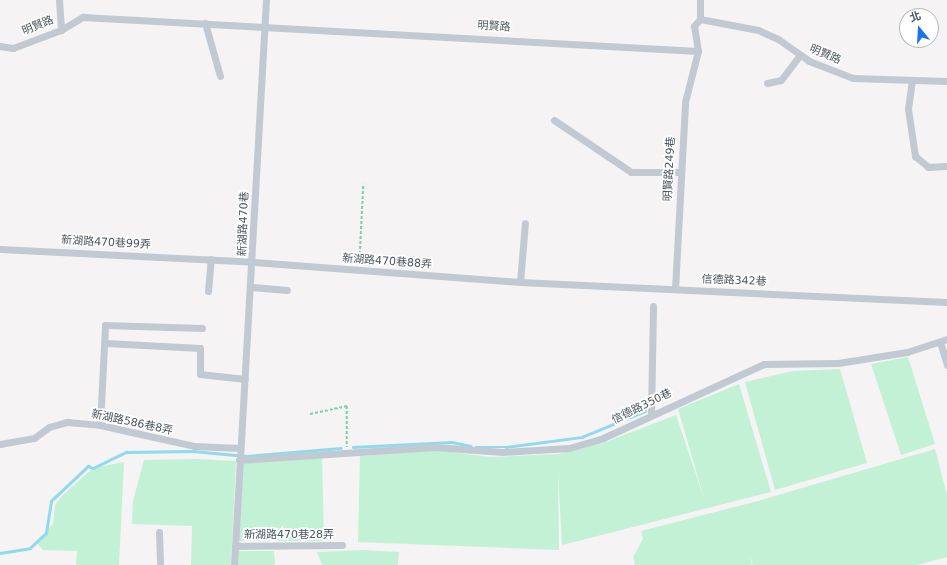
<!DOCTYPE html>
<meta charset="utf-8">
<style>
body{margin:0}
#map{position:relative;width:947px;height:565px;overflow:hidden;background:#f5f3f3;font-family:"DejaVu Sans","Noto Sans TC",sans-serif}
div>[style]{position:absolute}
.green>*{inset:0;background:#c3f1d5}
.stream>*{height:2.5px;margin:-1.25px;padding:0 1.25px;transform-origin:1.25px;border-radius:1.25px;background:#90daee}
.path>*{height:1.5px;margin-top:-0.75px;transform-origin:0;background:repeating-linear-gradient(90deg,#7ad0a6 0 3px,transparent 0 5px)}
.minor>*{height:7px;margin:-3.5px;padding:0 3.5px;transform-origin:3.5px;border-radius:3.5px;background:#c1cad2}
span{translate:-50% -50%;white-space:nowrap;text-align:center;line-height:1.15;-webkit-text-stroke:3.5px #fff;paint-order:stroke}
.street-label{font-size:11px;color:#4a5661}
.north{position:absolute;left:899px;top:8px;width:40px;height:40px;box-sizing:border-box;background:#fff;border:1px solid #b7bbc0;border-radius:50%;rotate:342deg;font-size:11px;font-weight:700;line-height:16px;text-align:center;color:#4a5661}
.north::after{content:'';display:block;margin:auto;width:14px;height:18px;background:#1a73e8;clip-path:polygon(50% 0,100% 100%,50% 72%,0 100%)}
</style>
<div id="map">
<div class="green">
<i style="clip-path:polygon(908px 357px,935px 444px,901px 455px,871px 364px)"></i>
<i style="clip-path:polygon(840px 369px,867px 463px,775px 490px,745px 382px,793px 371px)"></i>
<i style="clip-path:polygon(739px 384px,771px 492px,562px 545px,558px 471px,559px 550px,358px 542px,360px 456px,435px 450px,491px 457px,558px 454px,603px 443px,676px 415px,704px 498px,678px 409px)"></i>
<i style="clip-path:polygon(935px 449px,947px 495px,947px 557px,917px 565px,753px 565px,749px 554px,752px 565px,635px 565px,633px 557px,643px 539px,641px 531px,758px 501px)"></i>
<i style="clip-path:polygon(322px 457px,324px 541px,238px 541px,242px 461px)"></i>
<i style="clip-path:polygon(196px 459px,236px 461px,231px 565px,191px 565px,192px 526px,132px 524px,133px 501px,144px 460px)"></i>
<i style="clip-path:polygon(124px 462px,119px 565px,76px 565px,77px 551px,43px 550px,36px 542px,53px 524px,55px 505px,62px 496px,93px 468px)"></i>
<i style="clip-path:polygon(362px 550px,399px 552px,398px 565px,322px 565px,317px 552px)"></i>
<i style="clip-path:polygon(238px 551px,274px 551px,275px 565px,238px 565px)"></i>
</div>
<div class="stream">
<i style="left:353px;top:447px;width:99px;rotate:-2.9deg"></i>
<i style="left:452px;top:442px;width:19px;rotate:12deg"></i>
<i style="left:476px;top:447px;width:30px"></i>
<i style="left:506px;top:447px;width:77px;rotate:-7.5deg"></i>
<i style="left:582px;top:437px;width:68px;rotate:-22.4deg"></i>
<i style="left:0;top:553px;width:30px;rotate:-9deg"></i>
<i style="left:30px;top:548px;width:22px;rotate:-43deg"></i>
<i style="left:46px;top:533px;width:32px;rotate:-81deg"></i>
<i style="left:51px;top:501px;width:51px;rotate:-43.4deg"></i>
<i style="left:88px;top:466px;width:5px;rotate:22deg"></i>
<i style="left:93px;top:468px;width:37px;rotate:-26deg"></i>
<i style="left:126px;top:452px;width:67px;rotate:-0.9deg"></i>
<i style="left:193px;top:451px;width:53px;rotate:5.4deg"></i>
<i style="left:246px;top:456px;width:95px;rotate:-4.8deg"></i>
</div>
<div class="path">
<i style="left:359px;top:264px;width:80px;rotate:-87.1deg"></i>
<i style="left:310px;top:414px;width:38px;rotate:-12deg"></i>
<i style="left:347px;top:406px;width:41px;rotate:90deg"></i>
</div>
<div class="minor">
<i style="left:59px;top:0;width:30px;rotate:86deg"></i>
<i style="left:700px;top:0;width:19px;rotate:90deg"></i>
<i style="left:205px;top:23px;width:55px;rotate:74.2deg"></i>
<i style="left:0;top:46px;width:13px;rotate:9deg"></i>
<i style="left:13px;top:48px;width:51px;rotate:-20.6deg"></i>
<i style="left:61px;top:30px;width:26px;rotate:-31deg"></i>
<i style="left:83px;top:17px;width:616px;rotate:3.16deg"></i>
<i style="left:698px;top:51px;width:25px;rotate:-99deg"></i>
<i style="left:694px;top:26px;width:9px;rotate:-49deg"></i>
<i style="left:700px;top:19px;width:59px;rotate:10.7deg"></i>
<i style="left:758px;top:30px;width:22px;rotate:24deg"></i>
<i style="left:778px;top:39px;width:38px;rotate:35deg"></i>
<i style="left:809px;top:61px;width:47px;rotate:21.1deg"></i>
<i style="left:853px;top:78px;width:94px;rotate:1.8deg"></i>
<i style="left:912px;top:80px;width:29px;rotate:98deg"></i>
<i style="left:908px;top:109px;width:48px;rotate:81.5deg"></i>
<i style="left:915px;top:156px;width:17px;rotate:40deg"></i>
<i style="left:928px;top:167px;width:18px;rotate:-3deg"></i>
<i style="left:767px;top:83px;width:14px;rotate:-12deg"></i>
<i style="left:781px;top:80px;width:30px;rotate:-53deg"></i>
<i style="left:554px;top:120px;width:93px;rotate:34deg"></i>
<i style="left:631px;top:172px;width:50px"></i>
<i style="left:0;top:249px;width:254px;rotate:2.9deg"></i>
<i style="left:254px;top:262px;width:267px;rotate:4.3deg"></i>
<i style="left:520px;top:282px;width:427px;rotate:2.7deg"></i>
<i style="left:520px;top:282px;width:59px;rotate:-85.2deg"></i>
<i style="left:252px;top:287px;width:35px;rotate:5deg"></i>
<i style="left:675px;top:289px;width:187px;rotate:-86.9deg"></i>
<i style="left:685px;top:102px;width:53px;rotate:-75.7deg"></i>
<i style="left:208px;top:291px;width:32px;rotate:-85deg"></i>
<i style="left:940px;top:342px;width:24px;rotate:73deg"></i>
<i style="left:106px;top:343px;width:94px;rotate:3deg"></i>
<i style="left:200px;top:348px;width:26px;rotate:90deg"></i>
<i style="left:200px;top:374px;width:45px;rotate:6.3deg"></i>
<i style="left:651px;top:413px;width:107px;rotate:-88.9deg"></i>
<i style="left:100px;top:425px;width:100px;rotate:-87.1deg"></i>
<i style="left:105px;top:325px;width:97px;rotate:1.8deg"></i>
<i style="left:0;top:444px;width:35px;rotate:-10deg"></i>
<i style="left:34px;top:438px;width:19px;rotate:-36deg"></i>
<i style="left:49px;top:427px;width:19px;rotate:-16deg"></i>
<i style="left:67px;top:422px;width:33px;rotate:5deg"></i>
<i style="left:100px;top:425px;width:96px;rotate:12.6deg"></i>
<i style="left:194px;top:446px;width:46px;rotate:2.5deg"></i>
<i style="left:239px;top:460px;width:196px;rotate:-3.8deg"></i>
<i style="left:435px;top:447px;width:68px;rotate:4.2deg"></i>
<i style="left:503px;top:452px;width:66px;rotate:-3.5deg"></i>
<i style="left:569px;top:448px;width:35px;rotate:-16deg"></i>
<i style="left:603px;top:438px;width:177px;rotate:-24.7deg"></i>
<i style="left:764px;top:364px;width:74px;rotate:-0.8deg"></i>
<i style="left:838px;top:363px;width:70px;rotate:-9.1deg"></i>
<i style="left:907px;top:352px;width:42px;rotate:-18deg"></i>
<i style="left:159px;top:532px;width:33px;rotate:88deg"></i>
<i style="left:235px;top:546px;width:107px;rotate:-0.5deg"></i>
<i style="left:234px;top:565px;width:566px;rotate:-86.76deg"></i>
</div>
<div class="street-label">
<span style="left:38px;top:26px;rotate:-22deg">明賢路</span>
<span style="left:494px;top:27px;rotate:4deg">明賢路</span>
<span style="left:825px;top:55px;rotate:23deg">明賢路</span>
<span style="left:670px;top:169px;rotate:-87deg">明賢路249巷</span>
<span style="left:244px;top:224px;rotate:-88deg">新湖路470巷</span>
<span style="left:106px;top:243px;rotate:3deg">新湖路470巷99弄</span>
<span style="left:387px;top:262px;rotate:4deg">新湖路470巷88弄</span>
<span style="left:734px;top:281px;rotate:2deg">信德路342巷</span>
<span style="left:642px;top:407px;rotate:-26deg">信德路350巷</span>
<span style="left:132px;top:423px;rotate:12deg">新湖路586巷8弄</span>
<span style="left:289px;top:535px">新湖路470巷28弄</span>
</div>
<div class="north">北</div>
</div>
